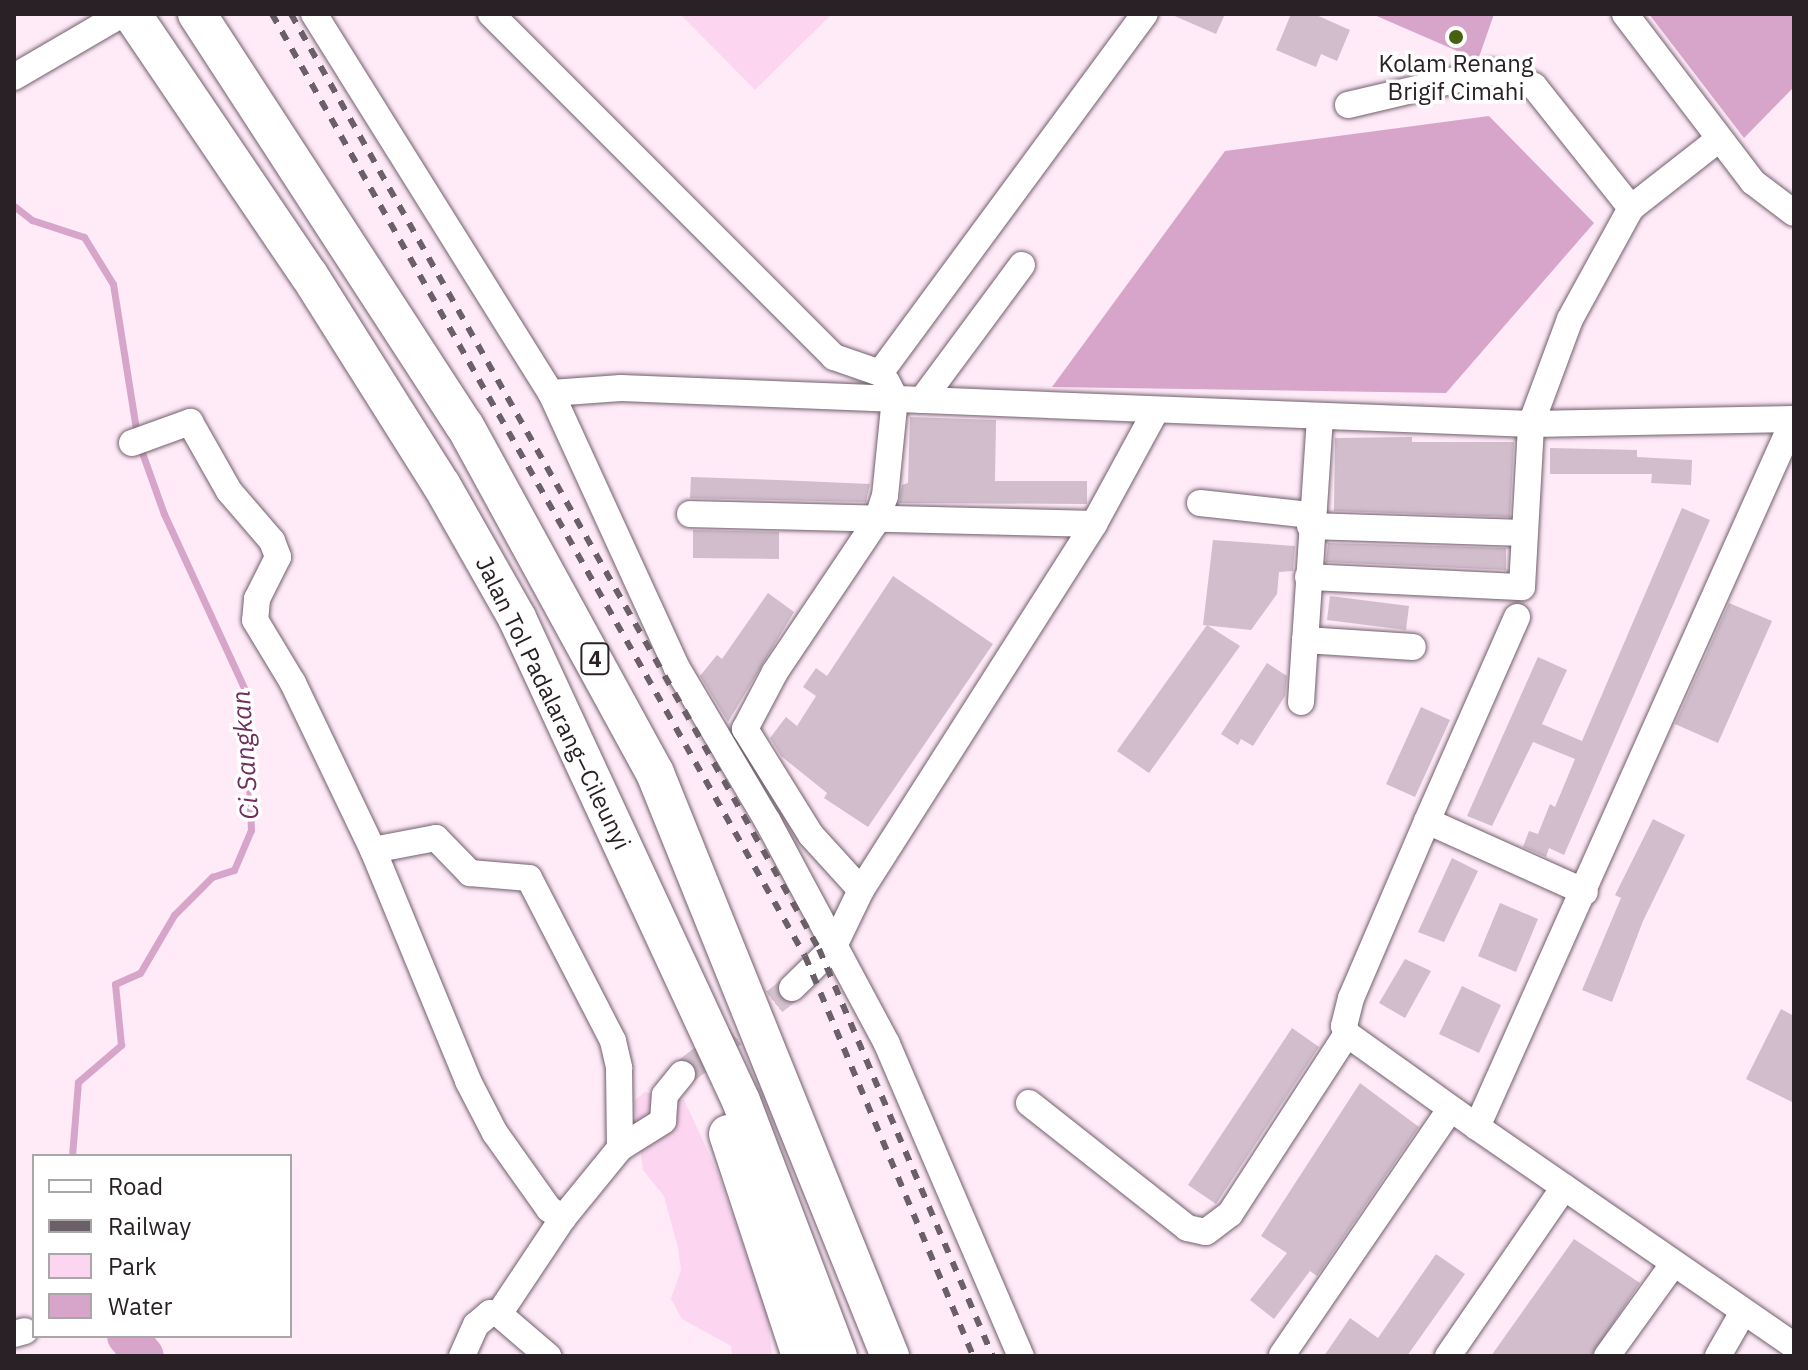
<!DOCTYPE html>
<meta charset="utf-8">
<style>
body{margin:0}
#map{position:relative;width:1808px;height:1370px;overflow:hidden;background:#ffeaf8;font-family:"IBM Plex Sans",sans-serif}
div>[style]{position:absolute}
.green>*{inset:0;background:#fcd5f1}
.water>*{inset:0;background:#d8a5ca}
.stream>*{height:7px;margin:-3.5px;padding:0 3.5px;transform-origin:3.5px;border-radius:3.5px;background:#d8a5ca}
.river>*{height:40px;margin:-20px;padding:0 20px;transform-origin:20px;border-radius:20px;background:#d8a5ca}
.building>*{inset:0;background:#d1bdcb}
.minor-tunnel>*{height:26px;margin-top:-13px;transform-origin:0;background:repeating-linear-gradient(90deg,#d4c2ce 0 26px,transparent 0 39px)}
.roads{filter:drop-shadow(0 0 2px #72606d) drop-shadow(0 0 2px #72606d)}
.minor>*{height:26px;margin:-13px;padding:0 13px;transform-origin:13px;border-radius:13px;background:#fff}
.highway>*{height:38px;margin:-19px;padding:0 19px;transform-origin:19px;border-radius:19px;background:#fff}
.rail>*{height:6px;margin-top:-3px;transform-origin:0;background:repeating-linear-gradient(90deg,#6c6068 0 10px,transparent 0 20px)}
.dots>*{width:22px;height:22px;translate:-50% -50%;box-sizing:border-box;border:4px solid #fff;border-radius:50%}
span{translate:-50% -50%;white-space:nowrap;text-align:center;line-height:1.15;-webkit-text-stroke:7px #fff;paint-order:stroke}
.shield-label span{padding:2px 6px;background:#fff;border:2px solid;border-radius:6px;-webkit-text-stroke-width:0}
.shield-label{font-size:22px;color:#292126;font-weight:700}
.poi-label{font-size:24px;color:#292126}
.street-label{font-size:24px;color:#292126}
.water-label{font-size:26px;color:#6d305f;font-style:italic}
.frame{position:absolute;inset:0;border:16px solid #292126;pointer-events:none}
.legend{position:absolute;left:32px;top:1154px;width:260px;height:184px;box-sizing:border-box;background:#fff;border:2px solid #a9a6a8;margin:0;padding:10px 14px;list-style:none;font-size:24px;color:#292126}
.legend li{display:flex;align-items:center;gap:16px;height:40px}
.legend b{width:40px;border:2px solid #a9a6a8}
</style>
<div id="map">
<div class="green">
<i style="clip-path:polygon(680px 14px,832px 14px,755px 90px)"></i>
<i style="clip-path:polygon(645px 1092px,684px 1100px,717px 1171px,768px 1317px,772px 1356px,732px 1356px,731px 1346px,682px 1319px,671px 1299px,681px 1270px,678px 1248px,664px 1196px,643px 1170px,634px 1101px)"></i>
</div>
<div class="water">
<i style="clip-path:polygon(1372px 14px,1494px 14px,1478px 60px)"></i>
<i style="clip-path:polygon(1649px 14px,1794px 14px,1794px 87px,1744px 138px)"></i>
<i style="clip-path:polygon(1489px 116px,1594px 223px,1446px 393px,1052px 387px,1225px 151px)"></i>
</div>
<div class="stream">
<i style="left:14px;top:206px;width:23px;rotate:38deg"></i>
<i style="left:32px;top:220px;width:55px;rotate:18.1deg"></i>
<i style="left:84px;top:237px;width:55px;rotate:58.3deg"></i>
<i style="left:113px;top:284px;width:153px;rotate:81deg"></i>
<i style="left:72px;top:1156px;width:74px;rotate:-85.4deg"></i>
<i style="left:78px;top:1082px;width:57px;rotate:-40.7deg"></i>
<i style="left:121px;top:1045px;width:61px;rotate:-95.6deg"></i>
<i style="left:115px;top:984px;width:27px;rotate:-24deg"></i>
<i style="left:140px;top:973px;width:67px;rotate:-59.6deg"></i>
<i style="left:174px;top:915px;width:54px;rotate:-45deg"></i>
<i style="left:212px;top:877px;width:23px;rotate:-18deg"></i>
<i style="left:234px;top:870px;width:43px;rotate:-67deg"></i>
<i style="left:251px;top:830px;width:140px;rotate:-92.5deg"></i>
<i style="left:245px;top:690px;width:194px;rotate:-114.7deg"></i>
<i style="left:164px;top:514px;width:71px;rotate:-109.7deg"></i>
</div>
<div class="river">
<i style="left:127px;top:1336px;width:26px;rotate:50deg"></i>
</div>
<div class="building">
<i style="clip-path:polygon(1170px 14px,1225px 14px,1216px 34px)"></i>
<i style="clip-path:polygon(1291px 14px,1314px 14px,1350px 30px,1337px 61px,1321px 54px,1316px 67px,1276px 50px)"></i>
<i style="clip-path:polygon(910px 417px,996px 420px,995px 481px,1087px 481px,1087px 504px,899px 503px,902px 485px,908px 483px)"></i>
<i style="clip-path:polygon(1412px 437px,1412px 442px,1514px 442px,1510px 517px,1334px 511px,1335px 438px)"></i>
<i style="clip-path:polygon(1550px 448px,1637px 450px,1637px 457px,1692px 460px,1691px 485px,1651px 483px,1652px 474px,1550px 474px)"></i>
<i style="clip-path:polygon(691px 477px,778px 480px,870px 484px,866px 502px,690px 498px)"></i>
<i style="clip-path:polygon(1682px 508px,1710px 520px,1564px 855px,1549px 848px,1546px 857px,1523px 847px,1529px 831px,1538px 834px,1550px 804px,1555px 807px,1575px 759px,1533px 742px,1492px 826px,1467px 816px,1538px 657px,1567px 670px,1542px 724px,1582px 741px)"></i>
<i style="clip-path:polygon(693px 530px,779px 532px,779px 559px,693px 558px)"></i>
<i style="clip-path:polygon(1213px 540px,1295px 546px,1293px 571px,1279px 572px,1277px 594px,1251px 630px,1203px 625px)"></i>
<i style="clip-path:polygon(1328px 543px,1506px 548px,1506px 570px,1326px 562px)"></i>
<i style="clip-path:polygon(893px 576px,993px 644px,868px 827px,824px 798px,827px 793px,781px 756px,770px 738px,786px 717px,797px 726px,816px 696px,803px 687px,816px 668px,827px 676px)"></i>
<i style="clip-path:polygon(768px 593px,794px 612px,728px 722px,700px 676px,717px 655px,722px 659px)"></i>
<i style="clip-path:polygon(1330px 596px,1409px 606px,1406px 630px,1327px 620px)"></i>
<i style="clip-path:polygon(1729px 603px,1772px 621px,1718px 743px,1675px 724px)"></i>
<i style="clip-path:polygon(1207px 625px,1240px 646px,1149px 773px,1117px 751px)"></i>
<i style="clip-path:polygon(1267px 663px,1287px 676px,1285px 696px,1253px 746px,1241px 739px,1238px 745px,1221px 734px)"></i>
<i style="clip-path:polygon(1421px 707px,1450px 720px,1415px 797px,1386px 784px)"></i>
<i style="clip-path:polygon(1653px 819px,1685px 835px,1643px 921px,1612px 1002px,1582px 990px,1621px 898px,1615px 895px)"></i>
<i style="clip-path:polygon(1452px 858px,1478px 871px,1444px 942px,1418px 932px)"></i>
<i style="clip-path:polygon(1500px 903px,1538px 919px,1516px 972px,1478px 956px)"></i>
<i style="clip-path:polygon(1405px 959px,1431px 971px,1405px 1018px,1379px 1003px)"></i>
<i style="clip-path:polygon(1462px 986px,1501px 1005px,1479px 1053px,1439px 1034px)"></i>
<i style="clip-path:polygon(1781px 1009px,1794px 1016px,1794px 1103px,1746px 1079px)"></i>
<i style="clip-path:polygon(1292px 1028px,1319px 1047px,1216px 1204px,1188px 1185px)"></i>
<i style="clip-path:polygon(1360px 1083px,1419px 1127px,1317px 1276px,1310px 1271px,1274px 1319px,1250px 1300px,1287px 1253px,1261px 1236px)"></i>
<i style="clip-path:polygon(1574px 1239px,1640px 1283px,1591px 1356px,1491px 1356px)"></i>
<i style="clip-path:polygon(1436px 1254px,1465px 1274px,1407px 1356px,1324px 1356px,1350px 1318px,1378px 1338px)"></i>
</div>
<div class="minor-tunnel">
<i style="left:682px;top:1074px;width:140px;rotate:-38deg"></i>
</div>
<div class="roads">
<div class="minor">
<i style="left:314px;top:14px;width:447px;rotate:58deg"></i>
<i style="left:551px;top:393px;width:70px;rotate:-4.1deg"></i>
<i style="left:621px;top:388px;width:911px;rotate:2.27deg"></i>
<i style="left:1531px;top:424px;width:263px;rotate:-1.1deg"></i>
<i style="left:491px;top:14px;width:485px;rotate:45deg"></i>
<i style="left:834px;top:357px;width:49px;rotate:19.2deg"></i>
<i style="left:880px;top:373px;width:446px;rotate:-53.6deg"></i>
<i style="left:1625px;top:14px;width:211px;rotate:52.7deg"></i>
<i style="left:1753px;top:182px;width:51px;rotate:37.1deg"></i>
<i style="left:14px;top:77px;width:121px;rotate:-30.2deg"></i>
<i style="left:1348px;top:105px;width:145px;rotate:-13.2deg"></i>
<i style="left:1489px;top:72px;width:23px;rotate:7deg"></i>
<i style="left:1512px;top:75px;width:25px;rotate:27deg"></i>
<i style="left:1534px;top:86px;width:156px;rotate:51.5deg"></i>
<i style="left:551px;top:393px;width:302px;rotate:65.4deg"></i>
<i style="left:677px;top:668px;width:177px;rotate:59.4deg"></i>
<i style="left:767px;top:820px;width:254px;rotate:61.8deg"></i>
<i style="left:887px;top:1044px;width:340px;rotate:66.8deg"></i>
<i style="left:922px;top:400px;width:168px;rotate:-53.5deg"></i>
<i style="left:1320px;top:417px;width:224px;rotate:93.8deg"></i>
<i style="left:1305px;top:640px;width:108px;rotate:3.7deg"></i>
<i style="left:1794px;top:419px;width:776px;rotate:114.12deg"></i>
<i style="left:1477px;top:1127px;width:385px;rotate:34.6deg"></i>
<i style="left:132px;top:443px;width:62px;rotate:-19.9deg"></i>
<i style="left:190px;top:422px;width:79px;rotate:60.5deg"></i>
<i style="left:229px;top:491px;width:66px;rotate:49.3deg"></i>
<i style="left:272px;top:541px;width:17px;rotate:69deg"></i>
<i style="left:278px;top:557px;width:47px;rotate:116.6deg"></i>
<i style="left:257px;top:599px;width:21px;rotate:95deg"></i>
<i style="left:255px;top:620px;width:74px;rotate:58.9deg"></i>
<i style="left:293px;top:683px;width:185px;rotate:64.4deg"></i>
<i style="left:373px;top:850px;width:250px;rotate:67.6deg"></i>
<i style="left:468px;top:1081px;width:59px;rotate:62.6deg"></i>
<i style="left:495px;top:1133px;width:93px;rotate:54.6deg"></i>
<i style="left:549px;top:1209px;width:17px;rotate:33deg"></i>
<i style="left:563px;top:1218px;width:90px;rotate:-50.8deg"></i>
<i style="left:620px;top:1148px;width:51px;rotate:-32.1deg"></i>
<i style="left:663px;top:1121px;width:26px;rotate:-86deg"></i>
<i style="left:665px;top:1095px;width:27px;rotate:-51deg"></i>
<i style="left:1200px;top:503px;width:112px;rotate:6.2deg"></i>
<i style="left:690px;top:514px;width:404px;rotate:1.4deg"></i>
<i style="left:1310px;top:526px;width:214px;rotate:1.9deg"></i>
<i style="left:1308px;top:577px;width:214px;rotate:2.7deg"></i>
<i style="left:1522px;top:587px;width:163px;rotate:-86.8deg"></i>
<i style="left:1531px;top:424px;width:112px;rotate:-69.6deg"></i>
<i style="left:1570px;top:319px;width:127px;rotate:-61.2deg"></i>
<i style="left:1631px;top:208px;width:112px;rotate:-38.1deg"></i>
<i style="left:1517px;top:617px;width:223px;rotate:113.8deg"></i>
<i style="left:1427px;top:821px;width:173px;rotate:24.2deg"></i>
<i style="left:1301px;top:702px;width:62px;rotate:-86.3deg"></i>
<i style="left:1427px;top:821px;width:193px;rotate:113.2deg"></i>
<i style="left:1351px;top:998px;width:29px;rotate:104deg"></i>
<i style="left:1344px;top:1026px;width:9px;rotate:69deg"></i>
<i style="left:1347px;top:1034px;width:160px;rotate:35.6deg"></i>
<i style="left:373px;top:850px;width:64px;rotate:-10.8deg"></i>
<i style="left:436px;top:838px;width:49px;rotate:45.8deg"></i>
<i style="left:470px;top:873px;width:59px;rotate:4.8deg"></i>
<i style="left:529px;top:878px;width:183px;rotate:62.7deg"></i>
<i style="left:613px;top:1041px;width:28px;rotate:77deg"></i>
<i style="left:619px;top:1068px;width:80px;rotate:89.3deg"></i>
<i style="left:861px;top:890px;width:434px;rotate:-57.5deg"></i>
<i style="left:1094px;top:524px;width:128px;rotate:-61.4deg"></i>
<i style="left:792px;top:988px;width:57px;rotate:-44.3deg"></i>
<i style="left:833px;top:948px;width:64px;rotate:-64.2deg"></i>
<i style="left:861px;top:890px;width:74px;rotate:-132.3deg"></i>
<i style="left:811px;top:835px;width:125px;rotate:-121.9deg"></i>
<i style="left:745px;top:729px;width:64px;rotate:-62.2deg"></i>
<i style="left:775px;top:672px;width:183px;rotate:-56.1deg"></i>
<i style="left:877px;top:520px;width:25px;rotate:-72deg"></i>
<i style="left:885px;top:496px;width:99px;rotate:-84.2deg"></i>
<i style="left:895px;top:398px;width:18px;rotate:-117deg"></i>
<i style="left:1029px;top:1103px;width:201px;rotate:38.3deg"></i>
<i style="left:1187px;top:1228px;width:19px;rotate:12deg"></i>
<i style="left:1206px;top:1232px;width:30px;rotate:-37deg"></i>
<i style="left:1230px;top:1214px;width:215px;rotate:-57deg"></i>
<i style="left:499px;top:1314px;width:115px;rotate:-56.3deg"></i>
<i style="left:14px;top:1334px;width:11px;rotate:-15deg"></i>
<i style="left:1282px;top:1355px;width:297px;rotate:-55.6deg"></i>
<i style="left:462px;top:1356px;width:34px;rotate:-66deg"></i>
<i style="left:476px;top:1325px;width:18px;rotate:-41deg"></i>
<i style="left:490px;top:1313px;width:9px;rotate:6deg"></i>
<i style="left:499px;top:1314px;width:65px;rotate:40.6deg"></i>
<i style="left:1448px;top:1356px;width:205px;rotate:-55.5deg"></i>
<i style="left:1607px;top:1356px;width:111px;rotate:-54.2deg"></i>
<i style="left:1718px;top:1356px;width:48px;rotate:-60.3deg"></i>
</div>
<div class="highway">
<i style="left:132px;top:14px;width:315px;rotate:55.9deg"></i>
<i style="left:309px;top:275px;width:249px;rotate:57.8deg"></i>
<i style="left:442px;top:486px;width:152px;rotate:60.4deg"></i>
<i style="left:517px;top:618px;width:532px;rotate:65.12deg"></i>
<i style="left:741px;top:1101px;width:273px;rotate:69.2deg"></i>
<i style="left:197px;top:14px;width:491px;rotate:57deg"></i>
<i style="left:465px;top:426px;width:396px;rotate:61.3deg"></i>
<i style="left:655px;top:773px;width:629px;rotate:68.05deg"></i>
<i style="left:728px;top:1134px;width:234px;rotate:71.8deg"></i>
</div>
</div>
<div class="rail">
<i style="left:272px;top:14px;width:1082px;rotate:60.5deg"></i>
<i style="left:805px;top:956px;width:434px;rotate:67.2deg"></i>
<i style="left:291px;top:14px;width:1074px;rotate:60.55deg"></i>
<i style="left:819px;top:949px;width:443px;rotate:66.9deg"></i>
</div>
<div class="dots">
<i style="left:1456px;top:37px;background:#466111"></i>
</div>
<div class="shield-label">
<span style="left:595px;top:659px">4</span>
</div>
<div class="poi-label">
<span style="left:1456px;top:78px">Kolam Renang<br>Brigif Cimahi</span>
</div>
<div class="street-label">
<span style="left:553px;top:703px;rotate:64deg">Jalan Tol Padalarang–Cileunyi</span>
</div>
<div class="water-label">
<span style="left:245px;top:755px;rotate:-94deg">Ci Sangkan</span>
</div>
<div class="frame"></div>
<ul class="legend">
<li><b style="height:10px;background:#fff"></b>Road</li>
<li><b style="height:10px;background:#6c6068"></b>Railway</li>
<li><b style="height:22px;background:#fcd5f1"></b>Park</li>
<li><b style="height:22px;background:#d8a5ca"></b>Water</li>
</ul>
</div>
